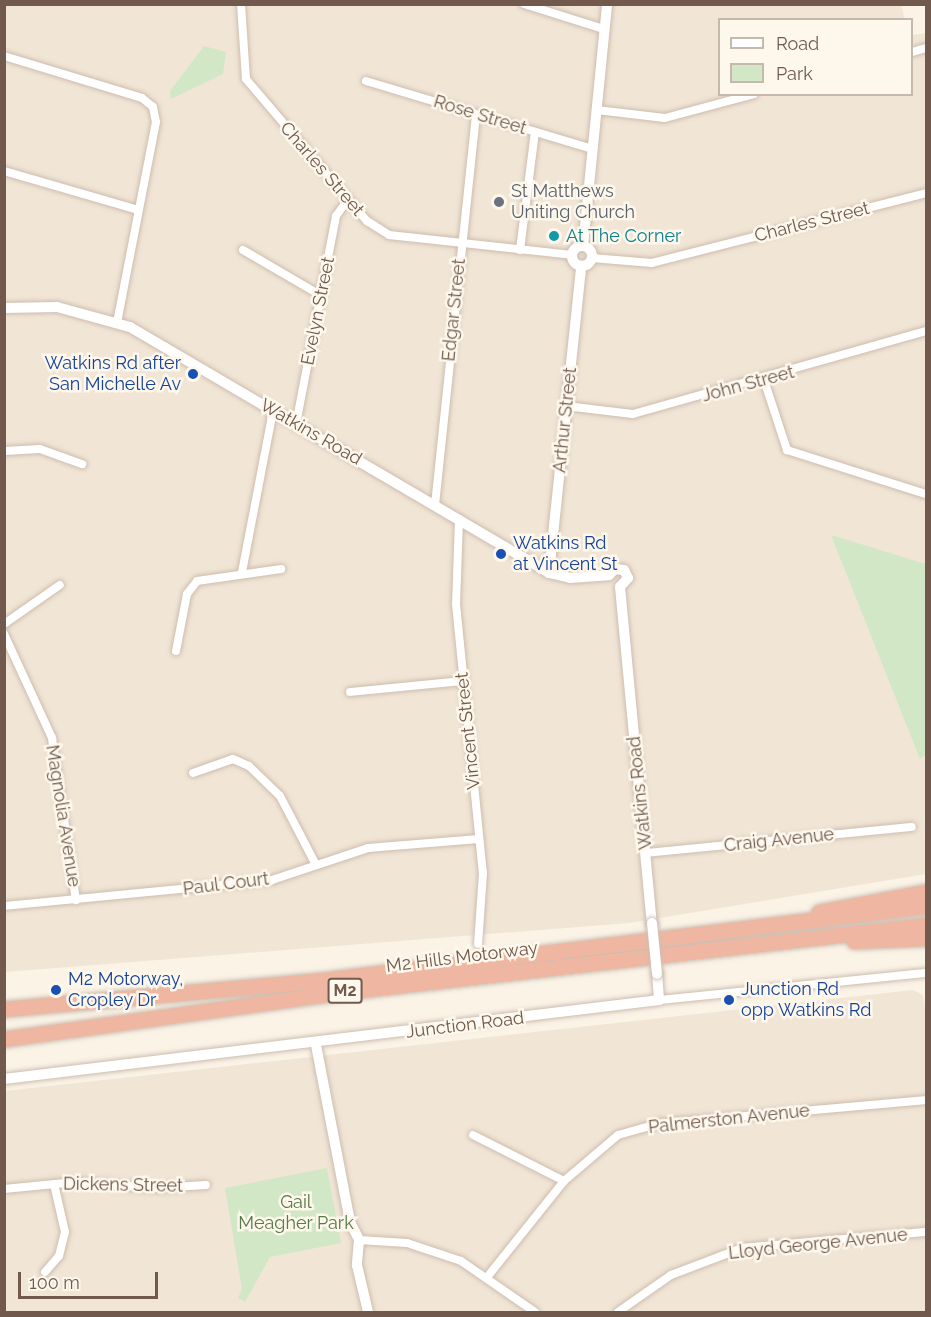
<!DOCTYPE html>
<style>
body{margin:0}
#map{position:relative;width:931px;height:1317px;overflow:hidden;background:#faf3e6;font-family:Raleway,sans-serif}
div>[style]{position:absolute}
.residential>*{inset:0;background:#f1e5d5}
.green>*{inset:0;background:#d2e7c5}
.roads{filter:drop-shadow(0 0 2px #cdbdb0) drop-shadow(0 0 2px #cdbdb0)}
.minor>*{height:8px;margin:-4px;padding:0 4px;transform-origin:4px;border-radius:4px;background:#fff}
.tertiary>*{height:10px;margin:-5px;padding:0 5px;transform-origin:5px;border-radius:5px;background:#fff}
.tertiary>.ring{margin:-5px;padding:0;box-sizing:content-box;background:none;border:10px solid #fff;border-radius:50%}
.motorway>*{height:15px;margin:-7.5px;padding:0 7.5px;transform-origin:7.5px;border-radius:7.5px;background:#efb7a2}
.bridges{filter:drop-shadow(0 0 2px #cdbdb0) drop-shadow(0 0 2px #cdbdb0)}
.tertiary-bridge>*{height:10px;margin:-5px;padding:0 5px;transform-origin:5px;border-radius:5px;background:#fff}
.dots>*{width:16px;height:16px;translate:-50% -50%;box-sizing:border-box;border:3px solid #fdf7ec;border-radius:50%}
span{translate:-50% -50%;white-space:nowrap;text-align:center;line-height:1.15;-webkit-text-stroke:5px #fdf7ec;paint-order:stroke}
.shield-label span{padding:2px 4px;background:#fdf7ec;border:2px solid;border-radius:4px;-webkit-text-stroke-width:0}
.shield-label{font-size:16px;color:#715a4d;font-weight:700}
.street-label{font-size:18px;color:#715a4d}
.worship-label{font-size:18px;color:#5b616d}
.left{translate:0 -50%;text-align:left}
.culture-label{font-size:18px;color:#0d838f}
.transit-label{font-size:18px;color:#164399}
.right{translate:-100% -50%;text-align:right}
.park-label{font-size:18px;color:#577b49}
.frame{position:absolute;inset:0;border:6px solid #715a4d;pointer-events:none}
.legend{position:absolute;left:718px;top:18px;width:195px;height:78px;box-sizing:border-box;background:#fdf7ec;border:2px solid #c5b8ac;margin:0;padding:8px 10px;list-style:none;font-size:18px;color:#715a4d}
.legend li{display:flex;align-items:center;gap:12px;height:30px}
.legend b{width:30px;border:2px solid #c5b8ac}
.scale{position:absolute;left:18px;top:1272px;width:140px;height:27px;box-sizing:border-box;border:3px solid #715a4d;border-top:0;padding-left:8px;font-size:18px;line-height:21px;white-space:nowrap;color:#715a4d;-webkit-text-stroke:4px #fdf7ec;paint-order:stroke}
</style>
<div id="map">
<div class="residential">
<i style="clip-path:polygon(4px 5px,901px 5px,905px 19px,720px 20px,720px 94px,912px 94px,912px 35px,926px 33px,926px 874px,629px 923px,5px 972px)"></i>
<i style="clip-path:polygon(913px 990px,923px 995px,926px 1015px,926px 1312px,5px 1312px,5px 1091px)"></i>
</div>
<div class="green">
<i style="clip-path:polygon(204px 46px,226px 52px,223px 74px,171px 99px,170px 91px)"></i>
<i style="clip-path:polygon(831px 535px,926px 564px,926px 755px,920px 759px)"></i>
<i style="clip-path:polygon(327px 1168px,341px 1243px,270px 1257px,245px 1302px,238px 1298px,242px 1289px,225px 1188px)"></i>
</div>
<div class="roads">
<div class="minor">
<i style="left:241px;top:4px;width:75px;rotate:86.2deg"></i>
<i style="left:246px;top:79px;width:187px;rotate:49.6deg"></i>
<i style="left:367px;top:221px;width:26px;rotate:32deg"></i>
<i style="left:389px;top:235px;width:184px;rotate:6.2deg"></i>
<i style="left:524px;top:4px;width:84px;rotate:17.4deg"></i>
<i style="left:912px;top:52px;width:15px;rotate:-16deg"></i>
<i style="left:4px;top:56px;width:144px;rotate:16.9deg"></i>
<i style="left:142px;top:98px;width:14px;rotate:39deg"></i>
<i style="left:153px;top:107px;width:15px;rotate:79deg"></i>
<i style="left:156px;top:122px;width:204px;rotate:101deg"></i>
<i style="left:366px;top:81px;width:237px;rotate:16.7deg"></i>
<i style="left:597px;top:110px;width:68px;rotate:6.7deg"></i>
<i style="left:665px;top:118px;width:92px;rotate:-15.1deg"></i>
<i style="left:4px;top:171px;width:140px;rotate:16.2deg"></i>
<i style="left:243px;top:250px;width:89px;rotate:30.3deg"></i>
<i style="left:520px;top:250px;width:119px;rotate:-82.8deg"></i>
<i style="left:592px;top:258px;width:60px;rotate:4.8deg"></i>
<i style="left:652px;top:263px;width:283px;rotate:-14.3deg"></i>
<i style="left:764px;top:380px;width:74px;rotate:71.8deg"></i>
<i style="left:787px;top:450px;width:146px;rotate:17.6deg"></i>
<i style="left:566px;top:406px;width:67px;rotate:6.8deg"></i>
<i style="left:633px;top:414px;width:305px;rotate:-15.8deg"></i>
<i style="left:296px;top:424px;width:212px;rotate:-79.1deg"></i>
<i style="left:336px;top:216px;width:17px;rotate:-54deg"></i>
<i style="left:4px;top:451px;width:36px;rotate:-3deg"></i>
<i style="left:40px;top:449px;width:45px;rotate:19.7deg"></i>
<i style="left:435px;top:505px;width:392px;rotate:-84deg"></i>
<i style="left:459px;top:519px;width:85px;rotate:92deg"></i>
<i style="left:456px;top:604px;width:270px;rotate:84.3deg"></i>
<i style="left:483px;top:873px;width:71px;rotate:94deg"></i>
<i style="left:242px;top:572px;width:164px;rotate:-79.1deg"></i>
<i style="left:4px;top:624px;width:68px;rotate:-34.9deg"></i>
<i style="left:4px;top:634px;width:115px;rotate:65.2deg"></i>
<i style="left:52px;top:738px;width:164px;rotate:81.6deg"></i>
<i style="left:176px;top:651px;width:58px;rotate:-79.1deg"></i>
<i style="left:187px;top:594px;width:16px;rotate:-52deg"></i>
<i style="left:197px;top:581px;width:85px;rotate:-8.1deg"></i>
<i style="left:350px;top:692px;width:114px;rotate:-5.6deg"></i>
<i style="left:193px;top:773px;width:42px;rotate:-19.3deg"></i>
<i style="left:233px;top:759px;width:17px;rotate:24deg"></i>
<i style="left:249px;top:766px;width:43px;rotate:44.1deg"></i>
<i style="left:280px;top:796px;width:76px;rotate:62.4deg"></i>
<i style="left:646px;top:853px;width:267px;rotate:-5.6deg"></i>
<i style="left:4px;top:906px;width:269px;rotate:-5.5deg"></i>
<i style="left:272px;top:880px;width:101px;rotate:-18.4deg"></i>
<i style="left:368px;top:848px;width:111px;rotate:-4.6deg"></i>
<i style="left:659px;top:1000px;width:268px;rotate:-5.8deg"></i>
<i style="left:473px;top:1135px;width:102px;rotate:26.8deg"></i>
<i style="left:4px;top:1189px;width:72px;rotate:-5.6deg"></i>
<i style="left:76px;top:1182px;width:81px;rotate:4.2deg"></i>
<i style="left:157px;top:1188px;width:49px;rotate:-3.5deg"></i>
<i style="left:359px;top:1240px;width:48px;rotate:3.6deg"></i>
<i style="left:407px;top:1243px;width:57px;rotate:18.4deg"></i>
<i style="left:461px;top:1261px;width:90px;rotate:34.6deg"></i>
<i style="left:45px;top:1272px;width:21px;rotate:-49deg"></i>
<i style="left:59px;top:1256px;width:25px;rotate:-76deg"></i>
<i style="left:65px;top:1232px;width:49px;rotate:-102.9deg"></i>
<i style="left:488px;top:1276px;width:122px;rotate:-51.3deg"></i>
<i style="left:564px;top:1181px;width:71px;rotate:-40.4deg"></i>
<i style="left:618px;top:1135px;width:41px;rotate:-15.8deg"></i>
<i style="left:657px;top:1124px;width:270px;rotate:-5.1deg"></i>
<i style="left:618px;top:1312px;width:65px;rotate:-34.9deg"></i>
<i style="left:671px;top:1275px;width:76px;rotate:-20.8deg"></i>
<i style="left:742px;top:1248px;width:185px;rotate:-5deg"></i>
</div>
<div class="tertiary">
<i style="left:583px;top:246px;width:243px;rotate:-84.3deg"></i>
<i class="ring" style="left:572px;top:246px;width:10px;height:10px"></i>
<i style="left:4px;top:308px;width:53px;rotate:-1.1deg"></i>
<i style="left:57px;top:307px;width:76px;rotate:15.3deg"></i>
<i style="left:130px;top:327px;width:486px;rotate:30.4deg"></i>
<i style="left:549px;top:573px;width:22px;rotate:13deg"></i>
<i style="left:570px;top:578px;width:39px;rotate:-4deg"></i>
<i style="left:549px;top:573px;width:309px;rotate:-84deg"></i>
<i style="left:609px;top:575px;width:8px;rotate:-45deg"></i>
<i style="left:615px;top:569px;width:9px;rotate:6deg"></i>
<i style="left:624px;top:570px;width:9px;rotate:63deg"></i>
<i style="left:628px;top:578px;width:12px;rotate:132deg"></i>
<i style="left:620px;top:587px;width:338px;rotate:84.6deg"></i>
<i style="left:316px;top:1045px;width:180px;rotate:79.1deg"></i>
<i style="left:350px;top:1222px;width:20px;rotate:63deg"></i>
<i style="left:359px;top:1240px;width:25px;rotate:95deg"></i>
<i style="left:357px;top:1265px;width:48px;rotate:76.8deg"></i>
<i style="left:4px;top:1079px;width:660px;rotate:-6.88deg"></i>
<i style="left:659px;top:1000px;width:26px;rotate:-94deg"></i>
</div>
<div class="motorway">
<i style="left:819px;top:912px;width:109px;rotate:-10.6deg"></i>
<i style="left:854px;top:941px;width:72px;rotate:-2.4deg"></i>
<i style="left:4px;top:1009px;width:321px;rotate:-5.2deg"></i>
<i style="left:324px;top:980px;width:607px;rotate:-7.01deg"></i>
<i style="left:4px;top:1039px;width:350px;rotate:-7.9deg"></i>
<i style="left:351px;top:991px;width:579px;rotate:-6.55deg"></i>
</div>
</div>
<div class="bridges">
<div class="tertiary-bridge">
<i style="left:652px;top:923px;width:51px;rotate:84.4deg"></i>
</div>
</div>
<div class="dots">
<i style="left:499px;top:202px;background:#6b7280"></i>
<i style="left:554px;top:236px;background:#0f9aa8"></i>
<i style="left:193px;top:374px;background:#1a4fb4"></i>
<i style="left:501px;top:554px;background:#1a4fb4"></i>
<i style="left:56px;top:990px;background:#1a4fb4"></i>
<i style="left:729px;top:1000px;background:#1a4fb4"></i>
</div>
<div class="shield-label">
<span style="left:345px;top:991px">M2</span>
</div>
<div class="street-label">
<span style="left:480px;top:115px;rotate:17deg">Rose Street</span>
<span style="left:322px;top:169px;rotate:49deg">Charles Street</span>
<span style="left:812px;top:222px;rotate:-14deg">Charles Street</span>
<span style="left:454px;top:310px;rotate:-84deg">Edgar Street</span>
<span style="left:318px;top:311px;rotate:-79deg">Evelyn Street</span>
<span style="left:748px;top:384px;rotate:-15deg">John Street</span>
<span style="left:565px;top:420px;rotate:-84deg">Arthur Street</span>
<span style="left:311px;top:432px;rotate:30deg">Watkins Road</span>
<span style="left:468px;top:731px;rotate:-96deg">Vincent Street</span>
<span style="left:640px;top:793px;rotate:-96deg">Watkins Road</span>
<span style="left:63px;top:816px;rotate:81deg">Magnolia Avenue</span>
<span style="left:779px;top:840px;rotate:-6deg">Craig Avenue</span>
<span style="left:226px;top:884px;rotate:-7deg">Paul Court</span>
<span style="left:462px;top:957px;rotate:-7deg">M2 Hills Motorway</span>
<span style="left:465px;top:1025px;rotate:-7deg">Junction Road</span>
<span style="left:729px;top:1119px;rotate:-6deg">Palmerston Avenue</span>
<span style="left:123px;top:1185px;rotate:1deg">Dickens Street</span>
<span style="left:818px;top:1244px;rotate:-6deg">Lloyd George Avenue</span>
</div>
<div class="worship-label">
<span class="left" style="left:511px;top:202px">St Matthews<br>Uniting Church</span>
</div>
<div class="culture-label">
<span class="left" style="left:566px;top:236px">At The Corner</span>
</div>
<div class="transit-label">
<span class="right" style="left:181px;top:374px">Watkins Rd after<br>San Michelle Av</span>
<span class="left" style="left:513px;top:554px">Watkins Rd<br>at Vincent St</span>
<span class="left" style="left:68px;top:990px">M2 Motorway,<br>Cropley Dr</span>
<span class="left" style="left:741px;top:1000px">Junction Rd<br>opp Watkins Rd</span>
</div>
<div class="park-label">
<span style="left:296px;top:1213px">Gail<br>Meagher Park</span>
</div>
<div class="frame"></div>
<ul class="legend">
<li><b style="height:8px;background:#fff"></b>Road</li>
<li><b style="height:16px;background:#d2e7c5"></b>Park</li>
</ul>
<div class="scale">100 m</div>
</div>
